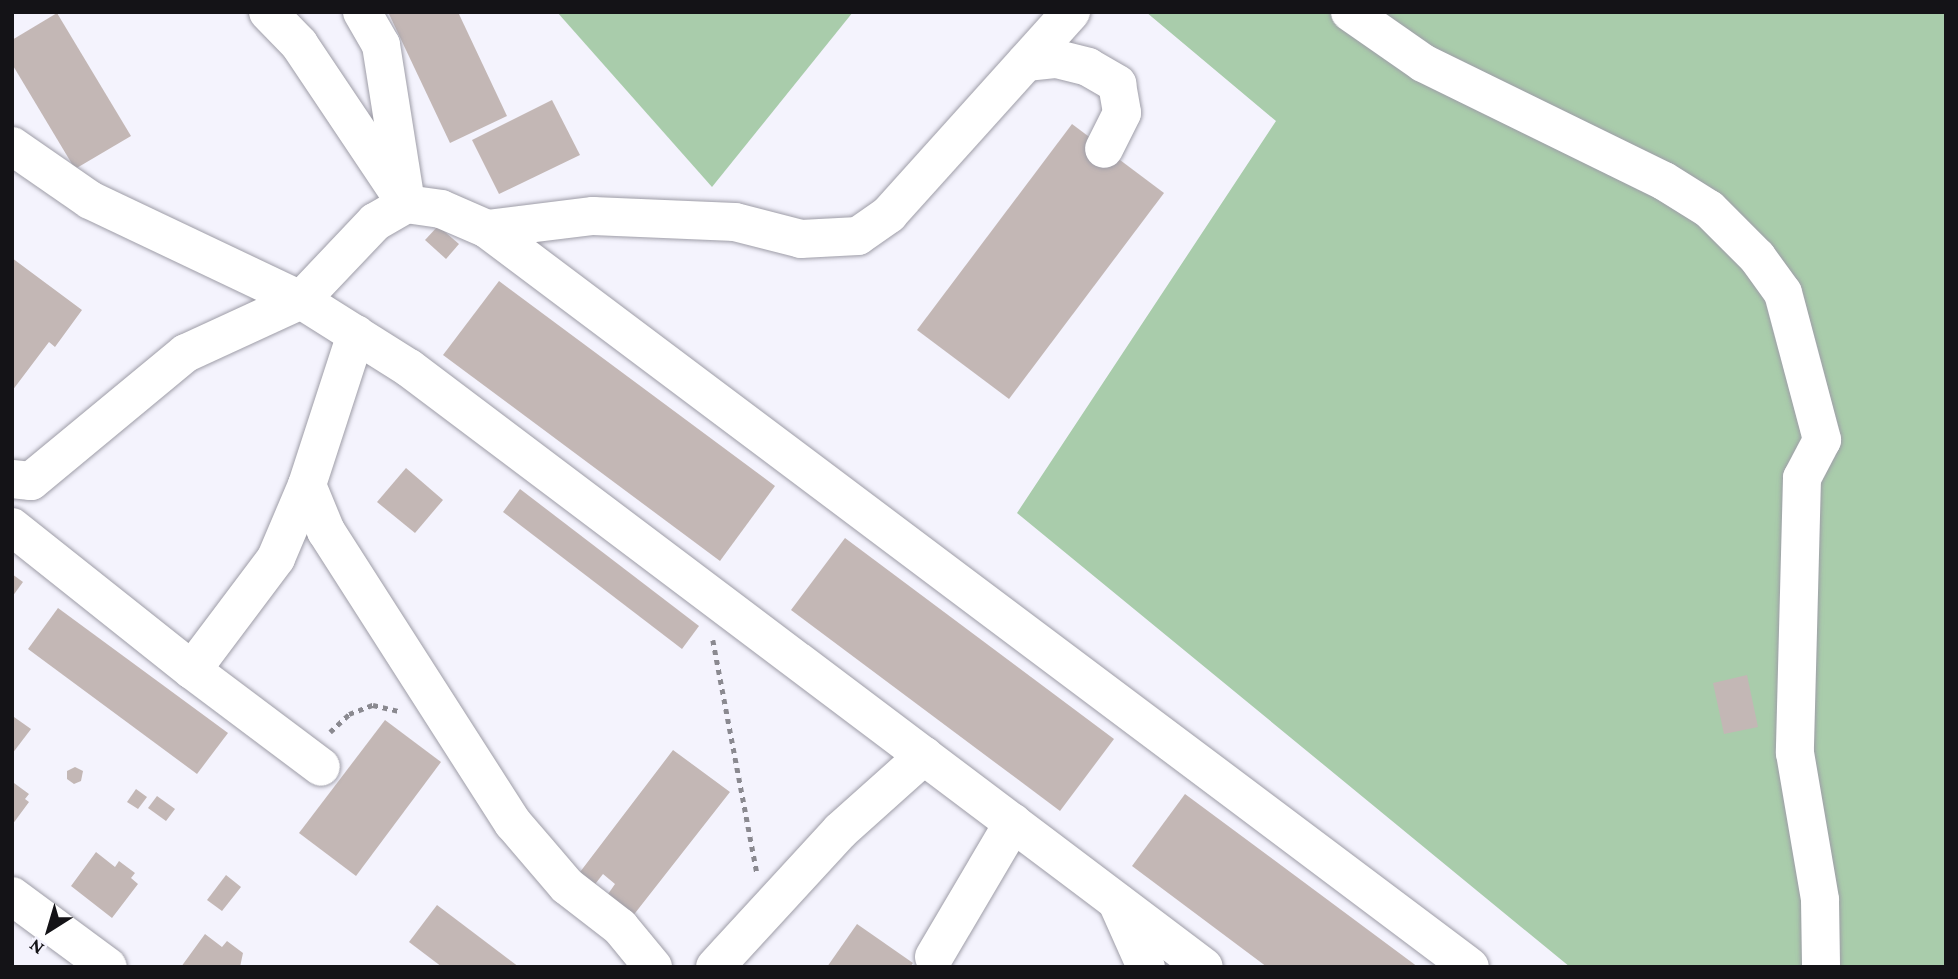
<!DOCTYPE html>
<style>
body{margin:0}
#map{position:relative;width:1958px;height:979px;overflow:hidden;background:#f4f3fd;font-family:"Crimson Pro",serif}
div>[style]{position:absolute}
.green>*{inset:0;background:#a9ccab}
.building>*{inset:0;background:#c3b7b5}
.path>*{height:4.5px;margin-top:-2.25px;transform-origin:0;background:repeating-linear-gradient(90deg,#8a8990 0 5px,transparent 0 10px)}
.roads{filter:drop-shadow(0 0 2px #9e9da7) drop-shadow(0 0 2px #9e9da7)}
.minor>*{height:38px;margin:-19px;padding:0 19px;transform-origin:19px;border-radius:19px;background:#fff}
span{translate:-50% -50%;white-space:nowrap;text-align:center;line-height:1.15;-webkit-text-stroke:7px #f4f3fd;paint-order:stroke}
.frame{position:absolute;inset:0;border:14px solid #141317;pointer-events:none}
.north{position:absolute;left:14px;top:895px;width:70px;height:70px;-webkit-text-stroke:5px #f4f3fd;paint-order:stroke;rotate:217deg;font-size:19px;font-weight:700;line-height:28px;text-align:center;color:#141317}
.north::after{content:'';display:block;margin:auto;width:24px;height:32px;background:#141317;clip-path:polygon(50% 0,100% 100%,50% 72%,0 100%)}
</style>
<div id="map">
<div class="green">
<i style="clip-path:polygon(557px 12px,853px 12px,712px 187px)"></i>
<i style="clip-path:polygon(1146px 12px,1946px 12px,1946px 967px,1570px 967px,1017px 513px,1276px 121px)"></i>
</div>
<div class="building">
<i style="clip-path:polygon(388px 12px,458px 12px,507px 116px,450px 143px)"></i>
<i style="clip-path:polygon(57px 13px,131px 136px,75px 169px,12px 64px,12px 40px)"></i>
<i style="clip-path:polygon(552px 100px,580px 155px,499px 194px,472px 140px)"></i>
<i style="clip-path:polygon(1072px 124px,1164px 193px,1009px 399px,917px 330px)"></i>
<i style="clip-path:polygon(438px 226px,459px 244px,446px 259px,425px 240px)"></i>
<i style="clip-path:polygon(12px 258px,82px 310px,55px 347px,49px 342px,12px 391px)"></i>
<i style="clip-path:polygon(499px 281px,775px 486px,720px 561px,443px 355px)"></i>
<i style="clip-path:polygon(406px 468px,443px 500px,415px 533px,377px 502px)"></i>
<i style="clip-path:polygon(520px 489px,699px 626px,682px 649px,503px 512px)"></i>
<i style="clip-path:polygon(845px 538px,1114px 739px,1060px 811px,791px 610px)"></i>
<i style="clip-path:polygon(12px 574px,23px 582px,12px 597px)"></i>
<i style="clip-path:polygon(58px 608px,228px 733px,197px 774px,28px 649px)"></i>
<i style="clip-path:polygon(1747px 675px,1758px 727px,1724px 734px,1713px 683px)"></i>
<i style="clip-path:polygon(14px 717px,31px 729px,12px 754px,12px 719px)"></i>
<i style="clip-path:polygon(385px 720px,441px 762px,356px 876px,299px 833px)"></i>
<i style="clip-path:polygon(673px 750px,730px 792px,632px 917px,606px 897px,615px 884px,603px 874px,592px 888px,577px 876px)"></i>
<i style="clip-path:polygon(75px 767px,83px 771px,81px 781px,74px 784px,67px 779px,67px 771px)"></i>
<i style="clip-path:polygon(14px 783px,29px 794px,25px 799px,29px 802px,12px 825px)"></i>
<i style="clip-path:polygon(136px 789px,147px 797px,138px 809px,127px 802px)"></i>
<i style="clip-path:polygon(1185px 794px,1418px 967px,1267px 967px,1132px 866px)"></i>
<i style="clip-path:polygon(157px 796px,175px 809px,166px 821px,148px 808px)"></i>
<i style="clip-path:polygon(96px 852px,115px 867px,119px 861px,135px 873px,131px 878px,138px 884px,112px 918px,71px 886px)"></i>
<i style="clip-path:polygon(226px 875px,241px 887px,222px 911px,207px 900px)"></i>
<i style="clip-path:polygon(437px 905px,519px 967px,442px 967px,409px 942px)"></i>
<i style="clip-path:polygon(857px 924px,913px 963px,910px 967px,827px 967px)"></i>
<i style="clip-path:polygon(205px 934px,222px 947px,227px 941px,243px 953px,240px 967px,181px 967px)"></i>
</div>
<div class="path">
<i style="left:713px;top:640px;width:236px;rotate:79.3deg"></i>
<i style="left:330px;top:732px;width:26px;rotate:-43deg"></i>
<i style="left:349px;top:714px;width:26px;rotate:-21deg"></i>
<i style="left:373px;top:705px;width:27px;rotate:13deg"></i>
</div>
<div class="roads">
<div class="minor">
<i style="left:268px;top:12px;width:45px;rotate:45.9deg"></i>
<i style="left:299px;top:44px;width:192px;rotate:56.2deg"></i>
<i style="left:362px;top:12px;width:38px;rotate:60deg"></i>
<i style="left:381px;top:45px;width:148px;rotate:81deg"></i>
<i style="left:1350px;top:12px;width:89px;rotate:34.9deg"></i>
<i style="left:1423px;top:63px;width:268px;rotate:26.1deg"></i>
<i style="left:1664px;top:181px;width:53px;rotate:31.9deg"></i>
<i style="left:1709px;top:209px;width:68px;rotate:45deg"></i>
<i style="left:1757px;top:257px;width:44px;rotate:54.2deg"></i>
<i style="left:1783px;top:293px;width:152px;rotate:75.1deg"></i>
<i style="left:1822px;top:440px;width:43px;rotate:117.8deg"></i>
<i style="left:1802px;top:478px;width:275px;rotate:91.5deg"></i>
<i style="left:1795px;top:753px;width:149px;rotate:80.3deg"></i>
<i style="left:1820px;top:900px;width:67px;rotate:89.1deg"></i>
<i style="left:1026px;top:62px;width:31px;rotate:-6deg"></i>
<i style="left:1057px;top:59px;width:32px;rotate:14deg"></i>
<i style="left:1088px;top:67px;width:34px;rotate:30deg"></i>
<i style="left:1117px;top:84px;width:29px;rotate:80deg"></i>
<i style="left:1122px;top:113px;width:40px;rotate:116.6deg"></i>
<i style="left:12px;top:146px;width:95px;rotate:34.7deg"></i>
<i style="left:90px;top:200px;width:233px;rotate:25.4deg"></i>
<i style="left:301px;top:300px;width:128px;rotate:32.2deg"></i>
<i style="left:409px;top:368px;width:995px;rotate:37deg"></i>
<i style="left:487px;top:229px;width:107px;rotate:-7deg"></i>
<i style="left:593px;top:216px;width:142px;rotate:2.4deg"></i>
<i style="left:735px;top:222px;width:68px;rotate:14.4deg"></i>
<i style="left:801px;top:239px;width:57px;rotate:-3deg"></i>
<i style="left:858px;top:236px;width:38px;rotate:-35deg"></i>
<i style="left:889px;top:214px;width:272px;rotate:-48deg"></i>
<i style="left:356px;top:334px;width:159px;rotate:108deg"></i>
<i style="left:307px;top:485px;width:50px;rotate:67.6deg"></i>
<i style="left:326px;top:531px;width:347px;rotate:57.4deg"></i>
<i style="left:513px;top:823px;width:83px;rotate:49.4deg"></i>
<i style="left:567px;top:886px;width:67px;rotate:37.7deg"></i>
<i style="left:620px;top:927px;width:52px;rotate:50.5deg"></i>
<i style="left:12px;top:479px;width:19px;rotate:6deg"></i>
<i style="left:31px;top:481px;width:201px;rotate:-39.6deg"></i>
<i style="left:186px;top:353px;width:127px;rotate:-24.7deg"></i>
<i style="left:301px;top:300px;width:108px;rotate:-46.5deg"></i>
<i style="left:375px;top:222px;width:36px;rotate:-30deg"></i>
<i style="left:406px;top:204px;width:35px;rotate:8deg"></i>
<i style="left:441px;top:209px;width:50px;rotate:23.5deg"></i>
<i style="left:487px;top:229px;width:1229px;rotate:36.9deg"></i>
<i style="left:12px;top:527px;width:230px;rotate:38.5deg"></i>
<i style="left:192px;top:670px;width:140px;rotate:-53.1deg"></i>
<i style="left:276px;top:558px;width:79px;rotate:-67deg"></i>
<i style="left:192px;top:670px;width:161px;rotate:36.9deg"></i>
<i style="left:12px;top:896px;width:119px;rotate:36.5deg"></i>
<i style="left:1117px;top:902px;width:71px;rotate:66deg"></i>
<i style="left:934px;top:957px;width:156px;rotate:-59.5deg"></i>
<i style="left:715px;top:967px;width:185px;rotate:-47.4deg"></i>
<i style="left:840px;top:831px;width:113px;rotate:-41.8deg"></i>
</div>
</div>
<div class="frame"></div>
<div class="north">N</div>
</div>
